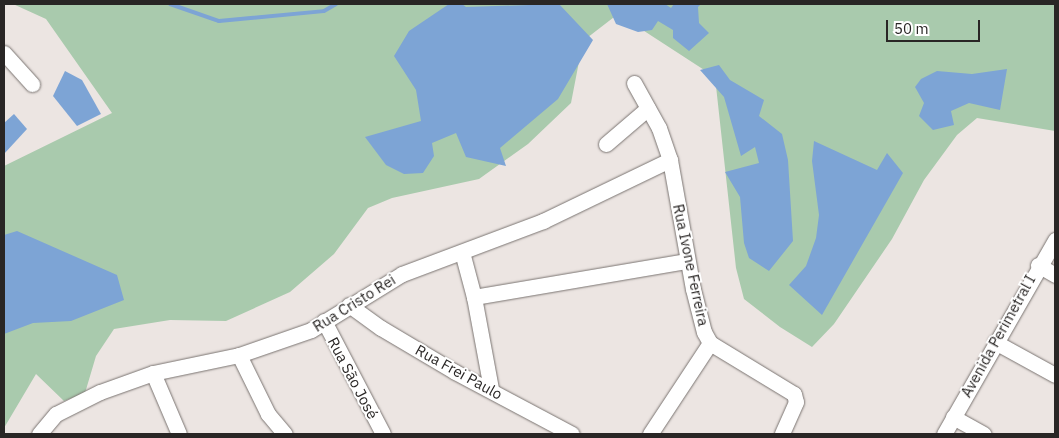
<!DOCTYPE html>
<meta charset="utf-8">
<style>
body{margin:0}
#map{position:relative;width:1059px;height:438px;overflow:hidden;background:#ece5e2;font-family:"IBM Plex Sans",sans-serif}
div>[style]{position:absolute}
.green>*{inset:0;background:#a9caad}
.water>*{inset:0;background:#7da4d5}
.stream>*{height:4px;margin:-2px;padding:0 2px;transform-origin:2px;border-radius:2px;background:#7da4d5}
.roads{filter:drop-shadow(0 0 1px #7a7471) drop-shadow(0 0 1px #7a7471)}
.street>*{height:15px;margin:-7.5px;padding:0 7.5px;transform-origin:7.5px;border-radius:7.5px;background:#fff}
span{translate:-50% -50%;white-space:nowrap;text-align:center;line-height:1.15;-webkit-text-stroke:4px #fff;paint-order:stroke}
.street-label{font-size:15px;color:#292625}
.frame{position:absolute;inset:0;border:5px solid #292625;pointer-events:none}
.scale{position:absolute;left:886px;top:20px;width:94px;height:22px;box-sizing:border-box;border:2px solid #292625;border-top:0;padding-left:6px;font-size:15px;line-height:18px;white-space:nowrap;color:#292625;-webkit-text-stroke:4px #fff;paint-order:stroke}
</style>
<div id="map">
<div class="green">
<i style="clip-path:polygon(13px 4px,1055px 4px,1055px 131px,977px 118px,957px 135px,924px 180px,892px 239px,834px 324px,812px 347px,780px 327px,744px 299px,736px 268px,715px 77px,618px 14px,583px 41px,571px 103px,528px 144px,479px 179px,392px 198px,368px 208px,334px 254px,290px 292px,226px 321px,170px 320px,114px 329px,96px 356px,85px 393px,64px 401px,36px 374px,4px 428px,4px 166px,112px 113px,46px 19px)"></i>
</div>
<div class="water">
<i style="clip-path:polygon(449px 4px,462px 4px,466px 7px,559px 4px,593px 40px,558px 99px,500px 148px,506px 166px,466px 157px,456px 133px,432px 143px,434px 156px,423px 173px,404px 174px,386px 165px,365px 137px,421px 121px,416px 90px,394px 56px,409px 31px)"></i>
<i style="clip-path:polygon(607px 4px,665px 4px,671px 8px,674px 4px,701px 4px,698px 7px,699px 23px,709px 33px,689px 51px,673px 38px,673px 30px,658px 21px,652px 30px,638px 32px,616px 24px)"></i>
<i style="clip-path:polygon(719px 65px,730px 80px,764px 100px,759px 116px,782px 134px,788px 160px,793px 241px,769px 271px,749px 258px,744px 243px,740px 197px,725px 172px,759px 163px,755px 147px,741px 156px,724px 97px,700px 70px)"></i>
<i style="clip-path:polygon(1007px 69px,1000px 110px,969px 103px,951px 111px,954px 125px,933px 130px,919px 116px,924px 103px,915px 87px,921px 79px,937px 71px,972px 74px)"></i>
<i style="clip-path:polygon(65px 71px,82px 80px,101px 114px,77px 126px,53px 96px)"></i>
<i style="clip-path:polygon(14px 114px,27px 129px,4px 154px,4px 123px)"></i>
<i style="clip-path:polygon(814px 141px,877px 170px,887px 153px,903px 173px,822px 315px,789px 285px,806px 266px,816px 238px,819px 215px,812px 161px)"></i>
<i style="clip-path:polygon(17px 231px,117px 275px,124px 300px,71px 321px,33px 323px,4px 334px,4px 235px)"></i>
</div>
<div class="stream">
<i style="left:170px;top:4px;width:52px;rotate:19.1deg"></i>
<i style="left:219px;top:21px;width:105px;rotate:-5.4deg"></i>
<i style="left:324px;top:11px;width:14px;rotate:-30deg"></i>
</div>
<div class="roads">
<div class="street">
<i style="left:4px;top:53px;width:42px;rotate:47.9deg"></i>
<i style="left:634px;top:83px;width:51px;rotate:60.9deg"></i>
<i style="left:659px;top:128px;width:34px;rotate:71deg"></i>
<i style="left:670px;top:160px;width:131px;rotate:79.9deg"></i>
<i style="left:693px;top:289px;width:44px;rotate:75.7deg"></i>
<i style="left:704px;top:332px;width:13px;rotate:61deg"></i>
<i style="left:710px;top:343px;width:98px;rotate:31.3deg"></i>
<i style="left:794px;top:394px;width:8px;rotate:76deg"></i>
<i style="left:796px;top:402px;width:35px;rotate:114deg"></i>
<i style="left:606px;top:144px;width:55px;rotate:-40.6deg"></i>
<i style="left:462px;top:252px;width:47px;rotate:75.1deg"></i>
<i style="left:474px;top:297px;width:94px;rotate:79.5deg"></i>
<i style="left:1038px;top:265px;width:20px;rotate:30deg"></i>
<i style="left:474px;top:297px;width:216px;rotate:-9.6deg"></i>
<i style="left:349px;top:305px;width:39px;rotate:36deg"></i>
<i style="left:381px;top:328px;width:86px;rotate:30.7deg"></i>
<i style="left:455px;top:372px;width:132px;rotate:27.9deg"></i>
<i style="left:324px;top:321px;width:127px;rotate:62.4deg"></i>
<i style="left:995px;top:342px;width:68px;rotate:28.8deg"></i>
<i style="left:239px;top:355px;width:66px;rotate:63.8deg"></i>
<i style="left:268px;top:414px;width:26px;rotate:50deg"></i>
<i style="left:153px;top:373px;width:66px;rotate:66.9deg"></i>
<i style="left:953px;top:417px;width:35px;rotate:29deg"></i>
<i style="left:39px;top:434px;width:26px;rotate:-50deg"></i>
<i style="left:56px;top:414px;width:49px;rotate:-26.6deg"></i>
<i style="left:100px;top:392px;width:56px;rotate:-19.7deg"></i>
<i style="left:153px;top:373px;width:88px;rotate:-11.8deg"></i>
<i style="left:239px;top:355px;width:76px;rotate:-19.1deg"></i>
<i style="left:311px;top:330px;width:107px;rotate:-31.6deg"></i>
<i style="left:402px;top:274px;width:151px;rotate:-20.6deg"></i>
<i style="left:543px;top:221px;width:141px;rotate:-25.7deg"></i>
<i style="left:650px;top:434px;width:109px;rotate:-56.6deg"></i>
<i style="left:944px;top:434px;width:224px;rotate:-60.2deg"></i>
</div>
</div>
<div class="street-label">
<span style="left:691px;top:265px;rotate:78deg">Rua Ivone Ferreira</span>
<span style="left:354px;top:303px;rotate:-32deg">Rua Cristo Rei</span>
<span style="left:998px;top:336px;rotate:-61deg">Avenida Perimetral I</span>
<span style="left:459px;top:372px;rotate:29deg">Rua Frei Paulo</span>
<span style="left:353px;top:378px;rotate:62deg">Rua São José</span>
</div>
<div class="frame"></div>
<div class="scale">50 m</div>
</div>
